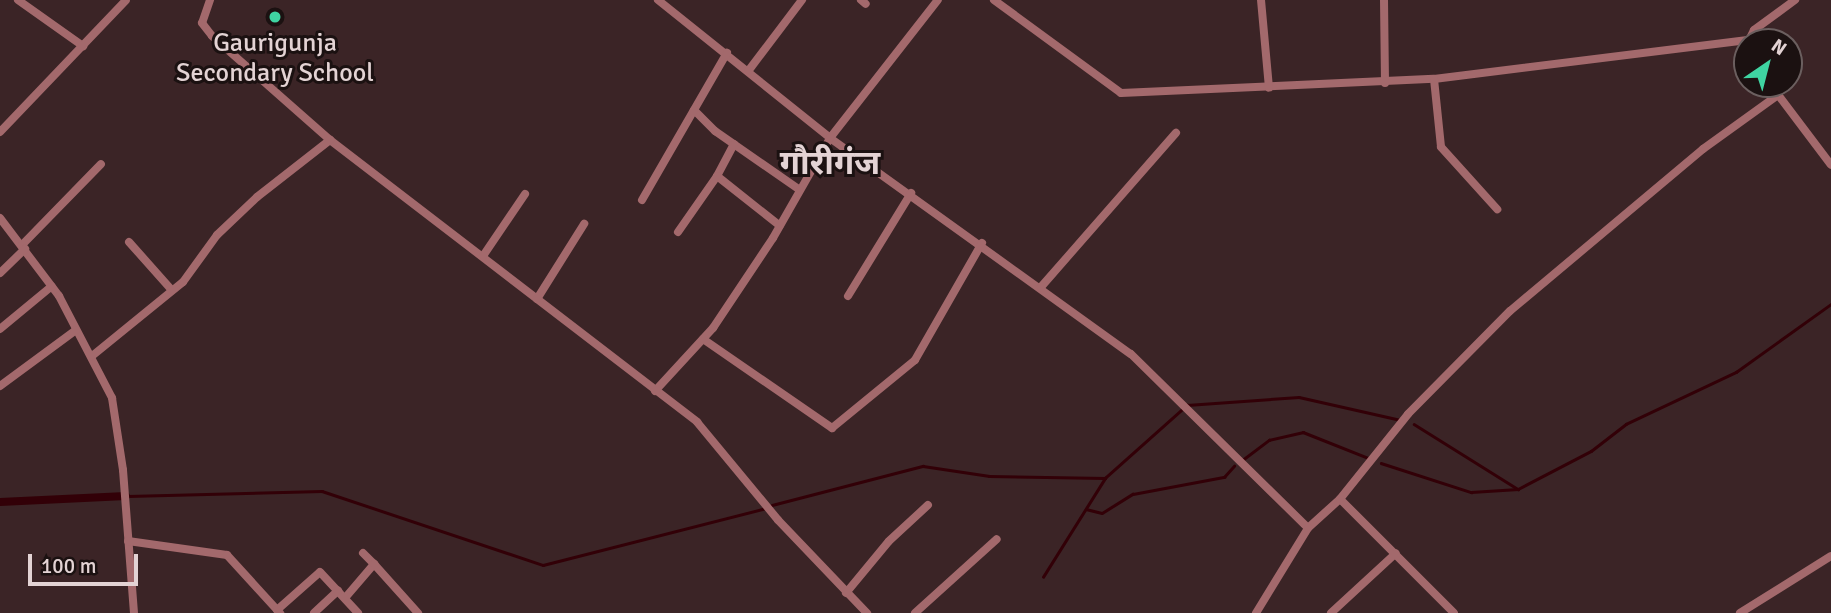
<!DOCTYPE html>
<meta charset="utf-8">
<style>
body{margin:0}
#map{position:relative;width:1831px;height:613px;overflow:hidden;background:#3b2426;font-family:Signika,"Noto Sans Devanagari",sans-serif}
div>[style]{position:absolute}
.stream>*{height:2.5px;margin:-1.25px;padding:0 1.25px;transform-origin:1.25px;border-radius:1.25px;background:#320007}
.canal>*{height:8px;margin:-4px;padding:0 4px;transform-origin:4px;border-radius:4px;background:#320007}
.minor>*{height:8px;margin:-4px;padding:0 4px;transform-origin:4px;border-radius:4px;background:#a3696c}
.dots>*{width:19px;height:19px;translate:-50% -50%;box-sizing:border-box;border:4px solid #1b1111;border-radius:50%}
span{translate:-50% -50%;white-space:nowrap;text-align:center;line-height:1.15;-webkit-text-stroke:6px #1b1111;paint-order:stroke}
.poi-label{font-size:26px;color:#e3d3d4}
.district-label{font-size:33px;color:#e3d3d4;font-weight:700}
.north{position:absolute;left:1733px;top:28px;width:70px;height:70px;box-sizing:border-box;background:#1b1111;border:2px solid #6b5f5f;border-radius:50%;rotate:35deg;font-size:19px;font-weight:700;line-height:28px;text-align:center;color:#e3d3d4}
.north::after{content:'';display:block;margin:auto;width:24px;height:32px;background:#3fd4a2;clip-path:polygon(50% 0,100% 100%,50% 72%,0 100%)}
.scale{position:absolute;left:28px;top:554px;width:110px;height:32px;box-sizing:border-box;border:4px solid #e3d3d4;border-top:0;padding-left:9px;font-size:21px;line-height:24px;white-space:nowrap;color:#e3d3d4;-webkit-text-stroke:5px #1b1111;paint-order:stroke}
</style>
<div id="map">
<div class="stream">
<i style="left:1414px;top:424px;width:123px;rotate:32deg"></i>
<i style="left:1241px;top:461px;width:35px;rotate:-37deg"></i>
<i style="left:1269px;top:440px;width:35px;rotate:-13deg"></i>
<i style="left:1303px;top:432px;width:73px;rotate:21.7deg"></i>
<i style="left:1381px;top:463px;width:95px;rotate:17.9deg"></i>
<i style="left:1471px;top:492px;width:47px;rotate:-3.7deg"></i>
<i style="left:1518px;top:489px;width:82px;rotate:-27.5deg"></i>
<i style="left:1591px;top:451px;width:44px;rotate:-37.6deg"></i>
<i style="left:1626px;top:424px;width:122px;rotate:-25.3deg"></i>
<i style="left:1736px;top:372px;width:117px;rotate:-35.6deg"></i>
<i style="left:128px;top:496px;width:194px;rotate:-1.5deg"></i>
<i style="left:322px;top:491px;width:233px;rotate:18.5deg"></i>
<i style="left:543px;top:565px;width:227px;rotate:-14.3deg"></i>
<i style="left:772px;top:505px;width:156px;rotate:-14.5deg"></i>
<i style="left:923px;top:466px;width:67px;rotate:8.6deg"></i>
<i style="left:989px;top:476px;width:116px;rotate:1deg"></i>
<i style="left:1086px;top:509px;width:16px;rotate:14deg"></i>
<i style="left:1102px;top:513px;width:36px;rotate:-32deg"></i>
<i style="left:1133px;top:494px;width:93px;rotate:-10.6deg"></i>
<i style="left:1224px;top:477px;width:15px;rotate:-48deg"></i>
<i style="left:1043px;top:577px;width:117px;rotate:-57.9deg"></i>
<i style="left:1105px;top:478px;width:110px;rotate:-41.7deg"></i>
<i style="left:1187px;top:405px;width:112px;rotate:-4.1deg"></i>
<i style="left:1299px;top:397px;width:105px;rotate:12.7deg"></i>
</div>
<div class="canal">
<i style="left:0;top:502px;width:126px;rotate:-2.7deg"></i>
</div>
<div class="minor">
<i style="left:18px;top:0;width:80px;rotate:35.3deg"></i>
<i style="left:210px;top:0;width:24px;rotate:109deg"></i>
<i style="left:202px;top:23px;width:16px;rotate:52deg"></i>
<i style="left:212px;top:36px;width:157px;rotate:41.4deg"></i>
<i style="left:330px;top:140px;width:463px;rotate:37.5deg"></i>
<i style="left:697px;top:422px;width:127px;rotate:50.4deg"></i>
<i style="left:778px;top:520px;width:129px;rotate:46.3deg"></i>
<i style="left:658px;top:0;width:221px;rotate:38.7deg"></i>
<i style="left:830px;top:138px;width:370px;rotate:35.7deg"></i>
<i style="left:1131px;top:354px;width:248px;rotate:44.5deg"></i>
<i style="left:1308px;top:528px;width:43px;rotate:-42.2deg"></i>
<i style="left:1340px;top:499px;width:161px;rotate:45deg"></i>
<i style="left:861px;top:0;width:6px;rotate:39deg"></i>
<i style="left:994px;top:0;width:157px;rotate:36.2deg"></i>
<i style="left:1121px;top:93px;width:313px;rotate:-2.6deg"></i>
<i style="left:1434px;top:79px;width:316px;rotate:-7.1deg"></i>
<i style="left:1261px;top:0;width:88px;rotate:84.8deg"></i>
<i style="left:1384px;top:0;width:83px;rotate:89.3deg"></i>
<i style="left:1748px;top:42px;width:13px;rotate:-63deg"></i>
<i style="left:1754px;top:30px;width:51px;rotate:-36.2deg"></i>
<i style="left:749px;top:70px;width:88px;rotate:-52.9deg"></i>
<i style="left:1434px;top:79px;width:68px;rotate:84.1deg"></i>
<i style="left:1441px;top:147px;width:84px;rotate:47.9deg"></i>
<i style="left:1770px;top:84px;width:101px;rotate:53deg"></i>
<i style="left:694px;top:110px;width:30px;rotate:45deg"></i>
<i style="left:715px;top:131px;width:103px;rotate:34.8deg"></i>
<i style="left:0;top:132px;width:182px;rotate:-46.3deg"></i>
<i style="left:734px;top:144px;width:36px;rotate:118deg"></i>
<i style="left:717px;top:176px;width:80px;rotate:38.4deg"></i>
<i style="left:642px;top:200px;width:170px;rotate:-60deg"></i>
<i style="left:0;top:218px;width:98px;rotate:52.9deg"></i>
<i style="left:59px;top:296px;width:115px;rotate:62.5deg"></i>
<i style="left:112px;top:398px;width:73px;rotate:81.3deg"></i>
<i style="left:123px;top:470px;width:143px;rotate:85.6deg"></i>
<i style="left:678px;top:232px;width:68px;rotate:-55.1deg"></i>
<i style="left:129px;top:242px;width:62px;rotate:48.3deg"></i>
<i style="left:22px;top:245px;width:113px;rotate:-45.7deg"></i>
<i style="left:483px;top:256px;width:75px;rotate:-55.9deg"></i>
<i style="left:0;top:273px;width:35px;rotate:-44deg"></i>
<i style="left:1041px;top:287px;width:205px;rotate:-48.8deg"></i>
<i style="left:848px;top:296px;width:121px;rotate:-58.5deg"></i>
<i style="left:537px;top:299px;width:89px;rotate:-57.9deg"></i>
<i style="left:0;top:329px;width:67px;rotate:-39.6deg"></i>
<i style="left:703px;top:339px;width:157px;rotate:34.6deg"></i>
<i style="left:832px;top:428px;width:107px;rotate:-39.3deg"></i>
<i style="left:915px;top:360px;width:135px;rotate:-60.2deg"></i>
<i style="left:92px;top:356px;width:117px;rotate:-39.1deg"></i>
<i style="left:183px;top:282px;width:58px;rotate:-54.1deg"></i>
<i style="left:217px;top:235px;width:55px;rotate:-43.5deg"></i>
<i style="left:257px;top:197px;width:93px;rotate:-38deg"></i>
<i style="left:0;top:386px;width:94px;rotate:-36.4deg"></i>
<i style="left:655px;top:391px;width:86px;rotate:-47.4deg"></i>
<i style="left:713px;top:328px;width:108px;rotate:-56.3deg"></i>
<i style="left:773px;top:238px;width:115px;rotate:-60.3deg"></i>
<i style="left:830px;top:138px;width:175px;rotate:-52deg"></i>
<i style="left:1340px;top:499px;width:109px;rotate:-51.3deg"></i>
<i style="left:1408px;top:414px;width:145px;rotate:-45.3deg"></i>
<i style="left:1510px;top:311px;width:252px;rotate:-40deg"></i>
<i style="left:1703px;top:149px;width:92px;rotate:-35.8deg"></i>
<i style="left:128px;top:541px;width:100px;rotate:8deg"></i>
<i style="left:227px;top:555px;width:79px;rotate:47.6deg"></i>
<i style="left:363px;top:553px;width:16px;rotate:45deg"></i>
<i style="left:846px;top:593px;width:67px;rotate:-50.4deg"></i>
<i style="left:889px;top:541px;width:53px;rotate:-42.7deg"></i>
<i style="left:345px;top:598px;width:45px;rotate:-49.5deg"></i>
<i style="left:374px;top:564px;width:66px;rotate:48.1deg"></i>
<i style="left:277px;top:610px;width:57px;rotate:-41.5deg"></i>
<i style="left:320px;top:572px;width:56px;rotate:47.2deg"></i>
<i style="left:314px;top:613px;width:33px;rotate:-43deg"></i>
<i style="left:915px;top:613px;width:110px;rotate:-42.1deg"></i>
<i style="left:1256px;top:613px;width:100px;rotate:-58.5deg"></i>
<i style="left:1331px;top:613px;width:88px;rotate:-42.7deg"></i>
<i style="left:1740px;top:613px;width:107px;rotate:-32.1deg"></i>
</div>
<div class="dots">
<i style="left:275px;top:17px;background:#3fd4a2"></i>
</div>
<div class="poi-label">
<span style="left:275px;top:59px">Gaurigunja<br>Secondary School</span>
</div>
<div class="district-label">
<span style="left:830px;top:164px">गौरीगंज</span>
</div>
<div class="north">N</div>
<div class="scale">100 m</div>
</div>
